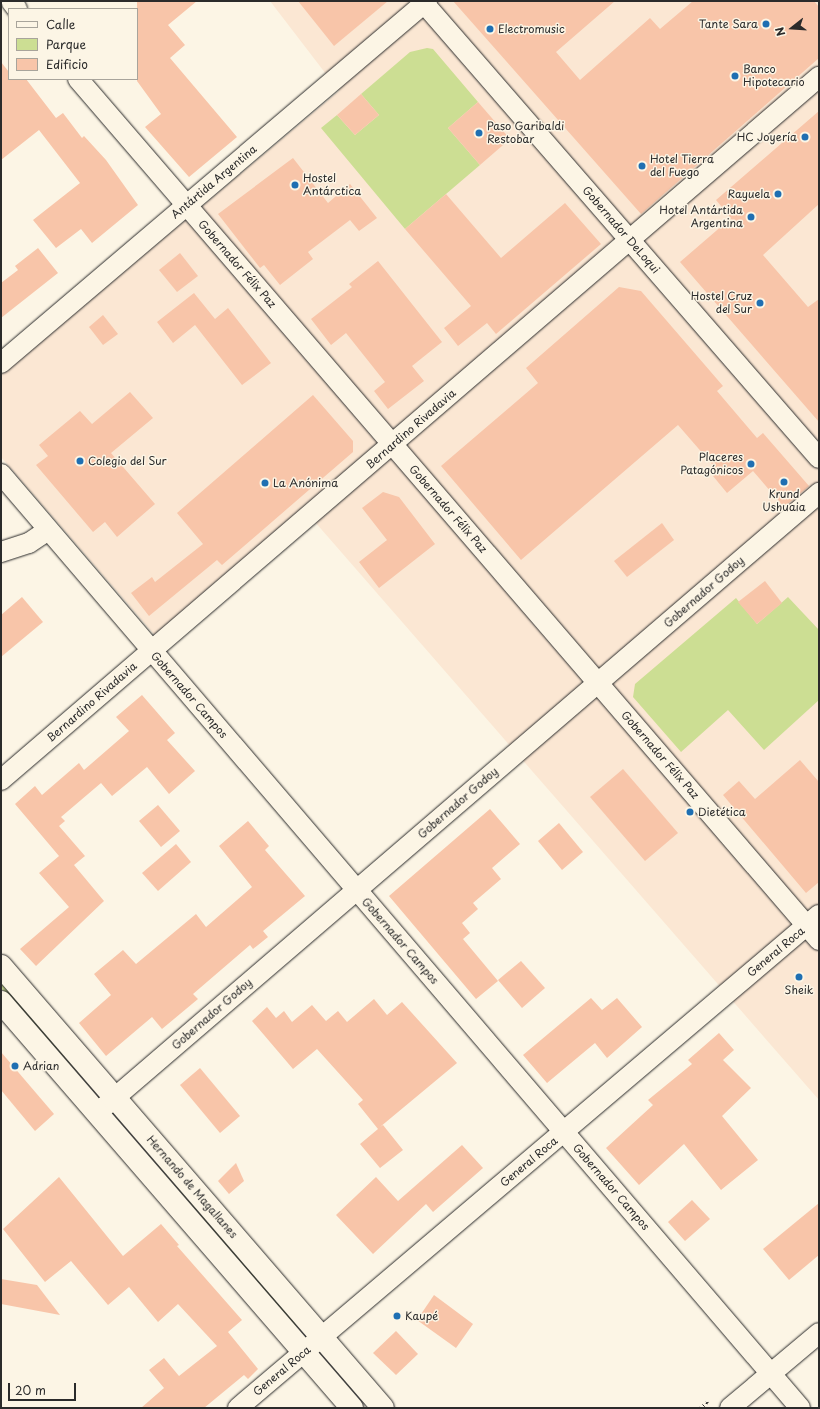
<!DOCTYPE html>
<meta charset="utf-8">
<style>
body{margin:0}
#map{position:relative;width:820px;height:1409px;overflow:hidden;background:#fcf5e5;font-family:"Playpen Sans",sans-serif}
div>[style]{position:absolute}
.built>*{inset:0;background:#fbe7d3}
.green>*{inset:0;background:#ccde93}
.building>*{inset:0;background:#f8c5a9}
.path>*{height:2.5px;margin-top:-1.25px;transform-origin:0;background:repeating-linear-gradient(90deg,#2b2b2b 0 1px,transparent 0 4px)}
.roads{filter:drop-shadow(0 0 1px #2b2b2b) drop-shadow(0 0 1px #2b2b2b)}
.street>*{height:20px;margin:-10px;padding:0 10px;transform-origin:10px;border-radius:10px;background:#fcf5e5}
.secondary>*{height:22px;margin:-11px;padding:0 11px;transform-origin:11px;border-radius:11px;background:#fcf5e5}
.dots>*{width:11px;height:11px;translate:-50% -50%;box-sizing:border-box;border:2px solid #fcf5e5;border-radius:50%}
span{translate:-50% -50%;white-space:nowrap;text-align:center;line-height:1.15;-webkit-text-stroke:3px #fcf5e5;paint-order:stroke}
.poi-label{font-size:11px;color:#2b2b2b}
.right{translate:-100% -50%;text-align:right}
.left{translate:0 -50%;text-align:left}
.street-label{font-size:11px;color:#2b2b2b}
.frame{position:absolute;inset:0;border:2px solid #2b2b2b;pointer-events:none}
.legend{position:absolute;left:8px;top:8px;width:130px;height:72px;box-sizing:border-box;background:#fcf5e5;border:1px solid #a8a49b;margin:0;padding:5px 7px;list-style:none;font-size:12px;color:#2b2b2b}
.legend li{display:flex;align-items:center;gap:8px;height:20px}
.legend b{width:20px;border:1px solid #a8a49b}
.north{position:absolute;left:772px;top:8px;width:40px;height:40px;-webkit-text-stroke:3px #fcf5e5;paint-order:stroke;rotate:253deg;font-size:11px;font-weight:700;line-height:16px;text-align:center;color:#2b2b2b}
.north::after{content:'';display:block;margin:auto;width:14px;height:18px;background:#2b2b2b;clip-path:polygon(50% 0,100% 100%,50% 72%,0 100%)}
.scale{position:absolute;left:8px;top:1383px;width:68px;height:18px;box-sizing:border-box;border:2px solid #2b2b2b;border-top:0;padding-left:5px;font-size:12px;line-height:14px;white-space:nowrap;color:#2b2b2b;-webkit-text-stroke:3px #fcf5e5;paint-order:stroke}
</style>
<div id="map">
<div class="built">
<i style="clip-path:polygon(270px 1px,819px 1px,819px 1100px,315px 522px,166px 648px,1px 457px,1px 375px,339px 91px)"></i>
</div>
<div class="green">
<i style="clip-path:polygon(427px 48px,433px 49px,478px 102px,448px 128px,480px 165px,405px 229px,321px 128px,337px 115px,355px 135px,379px 115px,361px 94px,410px 52px)"></i>
<i style="clip-path:polygon(788px 597px,819px 630px,819px 700px,764px 750px,728px 710px,681px 752px,633px 697px,635px 684px,736px 598px,757px 624px)"></i>
<i style="clip-path:polygon(1px 981px,90px 1086px,1px 988px)"></i>
<i style="clip-path:polygon(128px 1129px,297px 1325px,294px 1326px)"></i>
</div>
<div class="building">
<i style="clip-path:polygon(137px 1px,197px 1px,168px 25px,185px 45px,170px 58px,237px 137px,189px 177px,145px 127px,161px 114px,137px 81px)"></i>
<i style="clip-path:polygon(298px 1px,388px 1px,334px 46px)"></i>
<i style="clip-path:polygon(453px 1px,615px 1px,556px 52px,580px 80px,650px 18px,660px 29px,693px 1px,814px 1px,819px 7px,819px 58px,641px 214px)"></i>
<i style="clip-path:polygon(1px 62px,9px 72px,9px 79px,26px 79px,56px 118px,63px 113px,82px 138px,84px 136px,106px 160px,138px 205px,92px 243px,81px 229px,56px 248px,33px 220px,80px 183px,39px 130px,1px 160px)"></i>
<i style="clip-path:polygon(361px 94px,379px 115px,355px 135px,337px 115px)"></i>
<i style="clip-path:polygon(478px 102px,510px 139px,480px 165px,448px 128px)"></i>
<i style="clip-path:polygon(819px 111px,819px 204px,763px 255px,808px 307px,819px 299px,819px 422px,680px 262px,731px 218px,716px 200px)"></i>
<i style="clip-path:polygon(293px 158px,328px 203px,350px 184px,377px 218px,359px 231px,350px 220px,308px 252px,313px 259px,280px 285px,264px 265px,260px 268px,218px 214px)"></i>
<i style="clip-path:polygon(446px 194px,501px 258px,565px 203px,601px 244px,496px 334px,487px 323px,458px 346px,444px 328px,471px 306px,405px 229px)"></i>
<i style="clip-path:polygon(38px 248px,58px 273px,1px 318px,1px 283px,18px 270px,15px 266px)"></i>
<i style="clip-path:polygon(180px 253px,198px 276px,177px 292px,159px 270px)"></i>
<i style="clip-path:polygon(378px 261px,442px 342px,412px 366px,424px 381px,388px 409px,374px 391px,385px 382px,346px 333px,331px 345px,311px 319px,352px 287px,349px 284px)"></i>
<i style="clip-path:polygon(619px 287px,641px 291px,723px 386px,717px 391px,757px 438px,763px 433px,809px 486px,784px 507px,753px 471px,727px 493px,713px 476px,718px 471px,678px 425px,521px 560px,441px 466px,538px 383px,526px 368px)"></i>
<i style="clip-path:polygon(194px 293px,215px 319px,228px 308px,271px 363px,242px 385px,195px 325px,173px 343px,157px 322px)"></i>
<i style="clip-path:polygon(103px 315px,118px 334px,103px 345px,89px 327px)"></i>
<i style="clip-path:polygon(130px 392px,153px 418px,111px 453px,155px 504px,117px 537px,105px 522px,93px 532px,36px 465px,48px 456px,39px 445px,80px 411px,92px 424px)"></i>
<i style="clip-path:polygon(313px 395px,353px 441px,353px 452px,222px 565px,217px 560px,149px 616px,131px 593px,152px 577px,155px 582px,203px 544px,177px 513px)"></i>
<i style="clip-path:polygon(383px 492px,399px 497px,435px 544px,379px 588px,359px 562px,387px 540px,362px 508px)"></i>
<i style="clip-path:polygon(662px 523px,674px 540px,627px 577px,614px 561px)"></i>
<i style="clip-path:polygon(765px 581px,782px 603px,757px 624px,738px 602px)"></i>
<i style="clip-path:polygon(22px 597px,43px 622px,1px 657px,1px 615px)"></i>
<i style="clip-path:polygon(142px 695px,175px 733px,167px 740px,195px 771px,169px 794px,147px 767px,112px 796px,101px 783px,61px 817px,65px 821px,59px 826px,85px 856px,74px 865px,104px 901px,36px 966px,20px 949px,69px 907px,39px 873px,59px 856px,15px 804px,35px 786px,42px 795px,79px 763px,84px 770px,129px 731px,116px 717px)"></i>
<i style="clip-path:polygon(800px 760px,819px 782px,819px 882px,806px 893px,723px 795px,739px 781px,755px 799px)"></i>
<i style="clip-path:polygon(623px 769px,678px 833px,645px 861px,590px 797px)"></i>
<i style="clip-path:polygon(158px 805px,180px 831px,161px 847px,139px 821px)"></i>
<i style="clip-path:polygon(490px 809px,520px 844px,492px 868px,501px 879px,473px 903px,478px 909px,462px 923px,470px 933px,463px 939px,498px 981px,476px 999px,389px 896px)"></i>
<i style="clip-path:polygon(248px 821px,269px 846px,265px 850px,305px 896px,263px 931px,268px 937px,253px 949px,250px 945px,193px 994px,198px 999px,162px 1029px,152px 1017px,106px 1056px,79px 1023px,111px 995px,94px 974px,123px 950px,136px 964px,196px 914px,206px 927px,252px 887px,219px 846px)"></i>
<i style="clip-path:polygon(559px 823px,583px 852px,562px 870px,538px 841px)"></i>
<i style="clip-path:polygon(176px 844px,191px 862px,158px 891px,142px 873px)"></i>
<i style="clip-path:polygon(521px 961px,545px 988px,522px 1008px,498px 980px)"></i>
<i style="clip-path:polygon(591px 998px,602px 1010px,617px 998px,642px 1027px,607px 1058px,595px 1043px,547px 1083px,523px 1055px)"></i>
<i style="clip-path:polygon(374px 999px,387px 1015px,402px 1002px,457px 1063px,380px 1127px,383px 1125px,403px 1150px,380px 1168px,360px 1144px,378px 1129px,358px 1104px,363px 1100px,317px 1049px,293px 1069px,252px 1021px,267px 1007px,276px 1018px,284px 1011px,292px 1022px,312px 1005px,326px 1021px,338px 1011px,347px 1022px)"></i>
<i style="clip-path:polygon(719px 1033px,734px 1050px,723px 1060px,751px 1088px,722px 1116px,758px 1160px,721px 1190px,684px 1144px,639px 1185px,606px 1148px,653px 1105px,648px 1100px,692px 1064px,688px 1060px)"></i>
<i style="clip-path:polygon(1px 1052px,54px 1114px,35px 1131px,1px 1090px)"></i>
<i style="clip-path:polygon(200px 1068px,240px 1116px,220px 1133px,180px 1085px)"></i>
<i style="clip-path:polygon(462px 1145px,483px 1168px,433px 1212px,426px 1204px,373px 1254px,336px 1215px,376px 1177px,398px 1201px)"></i>
<i style="clip-path:polygon(236px 1163px,244px 1181px,229px 1194px,218px 1181px)"></i>
<i style="clip-path:polygon(59px 1177px,123px 1256px,161px 1224px,179px 1245px,177px 1246px,242px 1320px,228px 1332px,258px 1369px,248px 1379px,244px 1375px,204px 1408px,141px 1408px,164px 1388px,149px 1370px,164px 1358px,179px 1376px,217px 1346px,178px 1304px,158px 1322px,129px 1287px,108px 1305px,71px 1261px,45px 1282px,3px 1229px)"></i>
<i style="clip-path:polygon(692px 1200px,710px 1219px,685px 1241px,668px 1222px)"></i>
<i style="clip-path:polygon(819px 1203px,819px 1255px,789px 1280px,763px 1249px)"></i>
<i style="clip-path:polygon(1px 1279px,37px 1285px,60px 1315px,1px 1304px)"></i>
<i style="clip-path:polygon(434px 1295px,473px 1324px,456px 1348px,417px 1320px)"></i>
<i style="clip-path:polygon(396px 1331px,418px 1354px,396px 1375px,373px 1353px)"></i>
</div>
<div class="path">
<i style="left:700px;top:1408px;width:9px;rotate:-41deg"></i>
<i style="left:707px;top:1402px;width:2px;rotate:63deg"></i>
</div>
<div class="roads">
<div class="street">
<i style="left:11px;top:1px;width:10px;rotate:53deg"></i>
<i style="left:422px;top:1px;width:605px;rotate:49.02deg"></i>
<i style="left:78px;top:79px;width:1136px;rotate:49.28deg"></i>
<i style="left:1px;top:363px;width:559px;rotate:-40.36deg"></i>
<i style="left:1px;top:474px;width:1229px;rotate:49.45deg"></i>
<i style="left:1px;top:552px;width:29px;rotate:-18deg"></i>
<i style="left:29px;top:543px;width:23px;rotate:-34deg"></i>
<i style="left:1px;top:780px;width:1079px;rotate:-40.68deg"></i>
<i style="left:97px;top:1113px;width:952px;rotate:-40.65deg"></i>
<i style="left:238px;top:1408px;width:762px;rotate:-40.32deg"></i>
<i style="left:730px;top:1408px;width:116px;rotate:-40.1deg"></i>
</div>
<div class="secondary">
<i style="left:1px;top:966px;width:584px;rotate:49.16deg"></i>
<i style="left:1px;top:1002px;width:537px;rotate:49.16deg"></i>
</div>
</div>
<div class="dots">
<i style="left:766px;top:24px;background:#1f6fb2"></i>
<i style="left:490px;top:29px;background:#1f6fb2"></i>
<i style="left:735px;top:76px;background:#1f6fb2"></i>
<i style="left:479px;top:133px;background:#1f6fb2"></i>
<i style="left:805px;top:137px;background:#1f6fb2"></i>
<i style="left:642px;top:166px;background:#1f6fb2"></i>
<i style="left:295px;top:185px;background:#1f6fb2"></i>
<i style="left:778px;top:194px;background:#1f6fb2"></i>
<i style="left:751px;top:217px;background:#1f6fb2"></i>
<i style="left:760px;top:303px;background:#1f6fb2"></i>
<i style="left:80px;top:461px;background:#1f6fb2"></i>
<i style="left:751px;top:464px;background:#1f6fb2"></i>
<i style="left:784px;top:482px;background:#1f6fb2"></i>
<i style="left:265px;top:483px;background:#1f6fb2"></i>
<i style="left:690px;top:812px;background:#1f6fb2"></i>
<i style="left:799px;top:977px;background:#1f6fb2"></i>
<i style="left:15px;top:1066px;background:#1f6fb2"></i>
<i style="left:397px;top:1316px;background:#1f6fb2"></i>
</div>
<div class="poi-label">
<span class="right" style="left:758px;top:24px">Tante Sara</span>
<span class="left" style="left:498px;top:29px">Electromusic</span>
<span class="left" style="left:743px;top:76px">Banco<br>Hipotecario</span>
<span class="left" style="left:487px;top:133px">Paso Garibaldi<br>Restobar</span>
<span class="right" style="left:797px;top:137px">HC Joyería</span>
<span class="left" style="left:650px;top:166px">Hotel Tierra<br>del Fuego</span>
<span class="left" style="left:303px;top:185px">Hostel<br>Antárctica</span>
<span class="right" style="left:770px;top:194px">Rayuela</span>
<span class="right" style="left:743px;top:217px">Hotel Antártida<br>Argentina</span>
<span class="right" style="left:752px;top:303px">Hostel Cruz<br>del Sur</span>
<span class="right" style="left:743px;top:464px">Placeres<br>Patagónicos</span>
<span class="left" style="left:88px;top:461px">Colegio del Sur</span>
<span class="left" style="left:273px;top:483px">La Anónima</span>
<span style="left:784px;top:501px">Krund<br>Ushuaia</span>
<span class="left" style="left:698px;top:812px">Dietética</span>
<span style="left:799px;top:990px">Sheik</span>
<span class="left" style="left:23px;top:1066px">Adrian</span>
<span class="left" style="left:405px;top:1316px">Kaupé</span>
</div>
<div class="street-label">
<span style="left:214px;top:182px;rotate:-40deg">Antártida Argentina</span>
<span style="left:621px;top:230px;rotate:49deg">Gobernador DeLoqui</span>
<span style="left:237px;top:264px;rotate:49deg">Gobernador Félix Paz</span>
<span style="left:411px;top:429px;rotate:-41deg">Bernardino Rivadavia</span>
<span style="left:448px;top:509px;rotate:49deg">Gobernador Félix Paz</span>
<span style="left:704px;top:592px;rotate:-41deg">Gobernador Godoy</span>
<span style="left:189px;top:695px;rotate:49deg">Gobernador Campos</span>
<span style="left:92px;top:702px;rotate:-41deg">Bernardino Rivadavia</span>
<span style="left:660px;top:755px;rotate:49deg">Gobernador Félix Paz</span>
<span style="left:458px;top:803px;rotate:-41deg">Gobernador Godoy</span>
<span style="left:400px;top:941px;rotate:49deg">Gobernador Campos</span>
<span style="left:776px;top:952px;rotate:-40deg">General Roca</span>
<span style="left:212px;top:1014px;rotate:-41deg">Gobernador Godoy</span>
<span style="left:529px;top:1162px;rotate:-40deg">General Roca</span>
<span style="left:192px;top:1187px;rotate:49deg">Hernando de Magallanes</span>
<span style="left:611px;top:1187px;rotate:49deg">Gobernador Campos</span>
<span style="left:282px;top:1371px;rotate:-40deg">General Roca</span>
</div>
<div class="frame"></div>
<ul class="legend">
<li><b style="height:5px;background:#fcf5e5"></b>Calle</li>
<li><b style="height:11px;background:#ccde93"></b>Parque</li>
<li><b style="height:11px;background:#f8c5a9"></b>Edificio</li>
</ul>
<div class="north">N</div>
<div class="scale">20 m</div>
</div>
